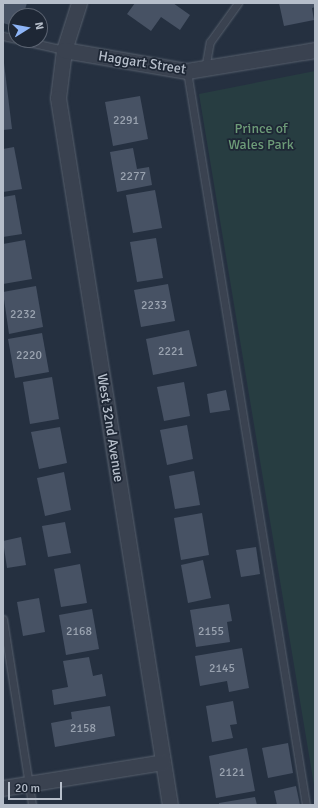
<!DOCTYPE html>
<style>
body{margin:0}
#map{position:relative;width:318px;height:808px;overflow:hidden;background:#253040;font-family:Signika,sans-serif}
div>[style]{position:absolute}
.green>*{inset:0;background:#273d41}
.building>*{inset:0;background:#475264}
.roads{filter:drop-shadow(0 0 1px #57606d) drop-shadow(0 0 1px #57606d)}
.lane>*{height:7px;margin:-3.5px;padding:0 3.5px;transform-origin:3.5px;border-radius:3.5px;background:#3a4250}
.street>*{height:15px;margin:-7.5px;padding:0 7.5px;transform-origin:7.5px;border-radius:7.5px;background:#3a4250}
span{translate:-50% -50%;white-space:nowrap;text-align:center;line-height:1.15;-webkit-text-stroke:3.5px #1e2735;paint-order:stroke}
.number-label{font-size:12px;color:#9aa3b0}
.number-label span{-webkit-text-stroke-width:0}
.street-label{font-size:14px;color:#b6beca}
.park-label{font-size:14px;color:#6d9b78}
.frame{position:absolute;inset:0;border:4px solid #b6beca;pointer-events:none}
.north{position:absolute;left:8px;top:8px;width:40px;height:40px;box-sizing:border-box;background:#1e2735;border:1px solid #5b6371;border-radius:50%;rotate:79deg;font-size:11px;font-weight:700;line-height:16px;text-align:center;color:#b6beca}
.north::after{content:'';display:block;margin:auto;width:14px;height:18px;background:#8eb5f7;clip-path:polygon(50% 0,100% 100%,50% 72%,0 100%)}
.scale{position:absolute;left:8px;top:782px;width:54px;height:18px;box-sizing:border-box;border:2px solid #b6beca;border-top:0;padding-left:5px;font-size:12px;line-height:14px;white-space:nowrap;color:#b6beca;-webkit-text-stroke:3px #1e2735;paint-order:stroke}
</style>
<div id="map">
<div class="green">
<i style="clip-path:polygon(315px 71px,315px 791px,199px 94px)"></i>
</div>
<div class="building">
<i style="clip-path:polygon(3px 3px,27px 3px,23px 16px,16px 16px,16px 27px,3px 23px)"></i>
<i style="clip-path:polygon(135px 3px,173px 3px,190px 15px,180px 30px,161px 17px,151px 31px,127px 14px)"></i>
<i style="clip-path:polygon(279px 3px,315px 3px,315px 7px,312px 8px,314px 20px,284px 26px)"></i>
<i style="clip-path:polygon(3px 55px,12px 129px,3px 130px)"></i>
<i style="clip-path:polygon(140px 96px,148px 139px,113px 146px,105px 102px)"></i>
<i style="clip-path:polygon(14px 147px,22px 189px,3px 192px,3px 149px)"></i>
<i style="clip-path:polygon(133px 148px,137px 169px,149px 167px,152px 185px,117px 192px,110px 152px)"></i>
<i style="clip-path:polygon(155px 190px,162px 228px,133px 233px,126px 195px)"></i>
<i style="clip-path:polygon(15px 195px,22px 234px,3px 237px,3px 197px)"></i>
<i style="clip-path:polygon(156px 238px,163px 278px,137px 282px,130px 242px)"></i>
<i style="clip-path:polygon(25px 240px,32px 279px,3px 284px,3px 244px)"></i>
<i style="clip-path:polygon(168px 284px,175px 321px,141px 327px,134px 290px)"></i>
<i style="clip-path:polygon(36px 286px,43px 327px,9px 334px,3px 292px)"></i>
<i style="clip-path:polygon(189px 330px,197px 366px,153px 375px,146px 339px)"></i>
<i style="clip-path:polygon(42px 333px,49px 372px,15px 378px,8px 339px)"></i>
<i style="clip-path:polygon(52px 377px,59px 419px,30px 424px,23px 382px)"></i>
<i style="clip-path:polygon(184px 382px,190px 416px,164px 421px,157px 387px)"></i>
<i style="clip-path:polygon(226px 390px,230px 410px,210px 413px,207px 394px)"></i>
<i style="clip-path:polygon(187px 425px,193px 459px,167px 465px,160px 430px)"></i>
<i style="clip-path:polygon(60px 427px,67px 463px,39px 469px,31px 432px)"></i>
<i style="clip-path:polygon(194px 471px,200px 505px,175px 509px,169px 476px)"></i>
<i style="clip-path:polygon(64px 472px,71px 510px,45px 516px,37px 478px)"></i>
<i style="clip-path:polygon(202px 513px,209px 555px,181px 560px,174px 518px)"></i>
<i style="clip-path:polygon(65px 522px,71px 553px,48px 557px,42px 526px)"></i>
<i style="clip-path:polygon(21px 537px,26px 565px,7px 568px,3px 541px)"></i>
<i style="clip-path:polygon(256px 547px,260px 574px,241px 577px,236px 550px)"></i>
<i style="clip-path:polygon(203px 560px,211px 598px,188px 603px,181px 565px)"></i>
<i style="clip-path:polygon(80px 564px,87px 603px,61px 607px,54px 569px)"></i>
<i style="clip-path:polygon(39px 598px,45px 632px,23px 636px,17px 602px)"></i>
<i style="clip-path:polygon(229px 604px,232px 621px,227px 622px,230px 642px,196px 647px,190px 610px)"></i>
<i style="clip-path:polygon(92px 609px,99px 649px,66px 655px,59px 615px)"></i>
<i style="clip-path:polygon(242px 648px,249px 688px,229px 692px,227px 681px,200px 686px,195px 656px)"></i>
<i style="clip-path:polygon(89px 657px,93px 676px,102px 674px,106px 696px,54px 705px,52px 690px,68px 687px,63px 661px)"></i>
<i style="clip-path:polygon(233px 701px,237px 724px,230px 725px,233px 738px,212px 742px,206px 706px)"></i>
<i style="clip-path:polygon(110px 706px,115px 736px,55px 747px,51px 723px,72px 719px,71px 712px)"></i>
<i style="clip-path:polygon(288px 743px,293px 773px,268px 778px,262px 748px)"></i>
<i style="clip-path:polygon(247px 748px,255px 791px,216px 798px,209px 756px)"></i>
<i style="clip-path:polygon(296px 786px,300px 805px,277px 805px,274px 791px)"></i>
<i style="clip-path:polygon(255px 797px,257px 805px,219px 805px,219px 803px)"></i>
</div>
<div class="roads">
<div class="lane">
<i style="left:3px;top:36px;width:13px;rotate:13deg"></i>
<i style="left:20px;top:40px;width:45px;rotate:12.8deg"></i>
<i style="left:205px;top:69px;width:27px;rotate:-80deg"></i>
<i style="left:210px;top:42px;width:48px;rotate:-54.3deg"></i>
<i style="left:187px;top:71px;width:744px;rotate:80.79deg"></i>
<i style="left:3px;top:619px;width:188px;rotate:81.1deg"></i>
</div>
<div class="street">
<i style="left:79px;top:3px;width:49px;rotate:107.7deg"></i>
<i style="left:64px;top:50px;width:48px;rotate:97.1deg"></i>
<i style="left:58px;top:98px;width:716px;rotate:81deg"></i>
<i style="left:64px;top:50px;width:125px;rotate:9.7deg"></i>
<i style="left:187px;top:71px;width:130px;rotate:-9.3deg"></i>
<i style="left:3px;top:788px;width:162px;rotate:-9.2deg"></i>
</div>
</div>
<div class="number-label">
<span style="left:126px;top:121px">2291</span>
<span style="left:133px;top:177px">2277</span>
<span style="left:154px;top:306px">2233</span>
<span style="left:23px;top:315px">2232</span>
<span style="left:171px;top:352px">2221</span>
<span style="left:29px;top:356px">2220</span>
<span style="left:79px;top:632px">2168</span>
<span style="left:211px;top:632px">2155</span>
<span style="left:222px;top:669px">2145</span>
<span style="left:83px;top:729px">2158</span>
<span style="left:232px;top:773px">2121</span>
</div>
<div class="street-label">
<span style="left:142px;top:63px;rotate:9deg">Haggart Street</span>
<span style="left:110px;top:428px;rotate:81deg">West 32nd Avenue</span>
</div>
<div class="park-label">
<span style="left:261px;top:137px">Prince of<br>Wales Park</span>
</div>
<div class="frame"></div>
<div class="north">N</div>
<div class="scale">20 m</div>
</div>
